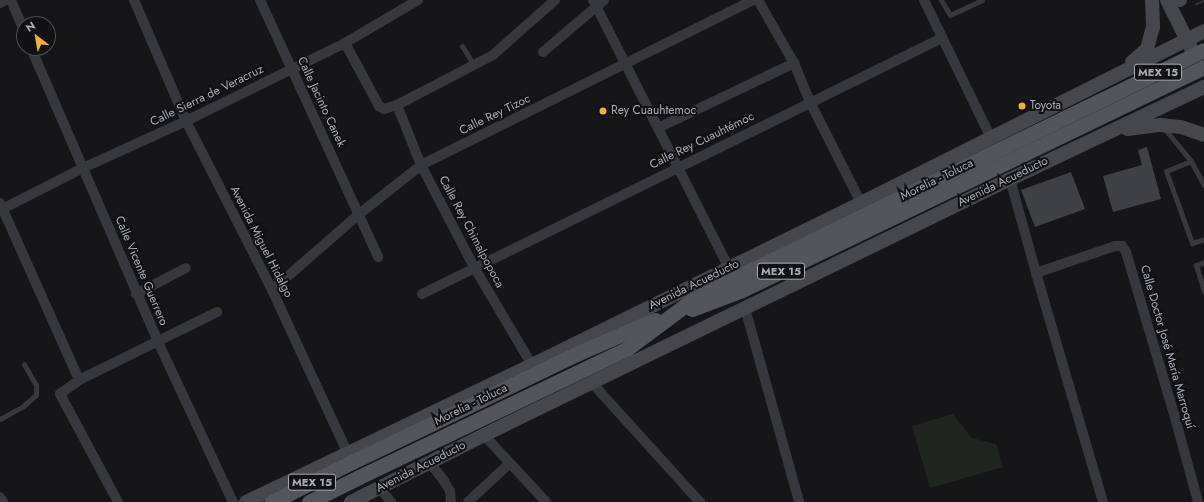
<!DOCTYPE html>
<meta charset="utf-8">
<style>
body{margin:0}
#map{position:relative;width:1204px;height:502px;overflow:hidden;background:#161618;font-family:Jost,sans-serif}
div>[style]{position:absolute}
.green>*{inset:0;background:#1e261f}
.building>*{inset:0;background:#404145}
.highway-tunnel>*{height:18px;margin-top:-9px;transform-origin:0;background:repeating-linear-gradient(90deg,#333438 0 18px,transparent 0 27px)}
.lane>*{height:5px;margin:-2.5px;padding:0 2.5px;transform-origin:2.5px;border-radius:2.5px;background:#37383d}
.street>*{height:10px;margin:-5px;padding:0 5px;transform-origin:5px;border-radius:5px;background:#37383d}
.secondary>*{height:14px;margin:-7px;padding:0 7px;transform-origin:7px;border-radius:7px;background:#45474d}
.primary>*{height:15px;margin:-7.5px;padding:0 7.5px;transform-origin:7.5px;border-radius:7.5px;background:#53555c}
.primary-bridge>*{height:15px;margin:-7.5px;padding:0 7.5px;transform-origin:7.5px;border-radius:7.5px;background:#53555c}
.dots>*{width:11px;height:11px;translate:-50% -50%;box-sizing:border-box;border:2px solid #111113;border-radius:50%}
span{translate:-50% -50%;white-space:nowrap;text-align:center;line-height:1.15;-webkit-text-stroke:4px #111113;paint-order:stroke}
.shield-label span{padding:1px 3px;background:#111113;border:1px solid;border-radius:3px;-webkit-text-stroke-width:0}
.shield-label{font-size:11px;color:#a8adb8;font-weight:700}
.street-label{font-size:12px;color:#a8adb8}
.poi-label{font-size:12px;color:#a8adb8}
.left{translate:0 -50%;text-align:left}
.north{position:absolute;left:16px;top:16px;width:40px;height:40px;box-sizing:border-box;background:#111113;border:1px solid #4d4f55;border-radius:50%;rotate:329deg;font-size:11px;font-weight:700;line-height:16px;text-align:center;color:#a8adb8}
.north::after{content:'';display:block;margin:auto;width:14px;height:18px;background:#f2b134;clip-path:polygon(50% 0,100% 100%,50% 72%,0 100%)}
</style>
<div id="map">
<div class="green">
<i style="clip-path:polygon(953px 414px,972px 438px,996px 444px,1003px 467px,930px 488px,912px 426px)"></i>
</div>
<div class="building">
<i style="clip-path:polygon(1147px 147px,1161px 199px,1113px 212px,1103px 176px,1142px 165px,1138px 150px)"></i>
<i style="clip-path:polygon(1071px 172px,1085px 209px,1035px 227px,1021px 190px)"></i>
</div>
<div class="highway-tunnel">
<i style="left:1203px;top:0;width:2px;rotate:63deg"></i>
</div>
<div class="lane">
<i style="left:941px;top:0;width:17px;rotate:59deg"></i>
<i style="left:950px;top:15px;width:35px;rotate:-25deg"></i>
<i style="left:462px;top:46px;width:22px;rotate:58deg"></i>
<i style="left:1163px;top:127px;width:44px;rotate:50.5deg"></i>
<i style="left:1191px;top:161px;width:27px;rotate:62deg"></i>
<i style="left:1191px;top:161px;width:27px;rotate:158deg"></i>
<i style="left:1166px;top:171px;width:77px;rotate:70.1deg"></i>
<i style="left:1192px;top:243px;width:13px;rotate:-18deg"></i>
<i style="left:1204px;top:262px;width:9px;rotate:159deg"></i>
<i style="left:1196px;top:265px;width:28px;rotate:73deg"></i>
<i style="left:0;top:419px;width:25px;rotate:-29deg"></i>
<i style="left:22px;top:407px;width:18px;rotate:-41deg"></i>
<i style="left:36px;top:395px;width:10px;rotate:-90deg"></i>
<i style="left:36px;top:385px;width:24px;rotate:-120deg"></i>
</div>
<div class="street">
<i style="left:11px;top:0;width:34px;rotate:67deg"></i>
<i style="left:134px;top:0;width:132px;rotate:66.7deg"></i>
<i style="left:186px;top:121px;width:190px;rotate:63deg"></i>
<i style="left:272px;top:290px;width:185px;rotate:65.1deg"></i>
<i style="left:260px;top:0;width:283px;rotate:65.3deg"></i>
<i style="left:593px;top:0;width:301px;rotate:63.1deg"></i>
<i style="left:758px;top:0;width:73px;rotate:60.3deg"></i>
<i style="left:794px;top:63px;width:42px;rotate:67.7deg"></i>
<i style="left:810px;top:102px;width:113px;rotate:63.2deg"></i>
<i style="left:924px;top:0;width:153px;rotate:64.1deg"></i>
<i style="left:0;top:3px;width:7px;rotate:-27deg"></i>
<i style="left:345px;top:43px;width:72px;rotate:61.6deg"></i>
<i style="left:379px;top:106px;width:6px;rotate:31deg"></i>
<i style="left:384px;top:109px;width:14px;rotate:-17deg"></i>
<i style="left:397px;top:105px;width:108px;rotate:-27.5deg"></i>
<i style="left:493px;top:55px;width:83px;rotate:-41.6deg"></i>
<i style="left:31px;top:48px;width:320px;rotate:66.6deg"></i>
<i style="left:158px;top:342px;width:177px;rotate:64.9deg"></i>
<i style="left:543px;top:52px;width:80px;rotate:-40.4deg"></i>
<i style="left:397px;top:105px;width:65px;rotate:68.2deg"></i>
<i style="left:421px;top:165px;width:115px;rotate:62.5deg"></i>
<i style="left:474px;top:267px;width:114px;rotate:59.4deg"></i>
<i style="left:658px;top:128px;width:151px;rotate:-25.5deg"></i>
<i style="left:1010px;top:179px;width:98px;rotate:74.5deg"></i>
<i style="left:1036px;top:273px;width:239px;rotate:73.7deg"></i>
<i style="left:0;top:203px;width:194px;rotate:65.9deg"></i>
<i style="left:0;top:210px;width:93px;rotate:-26.8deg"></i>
<i style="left:83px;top:168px;width:113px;rotate:-24.5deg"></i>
<i style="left:186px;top:121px;width:177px;rotate:-26.1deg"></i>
<i style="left:345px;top:43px;width:85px;rotate:-30.5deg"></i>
<i style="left:1036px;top:273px;width:83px;rotate:-18.9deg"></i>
<i style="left:1115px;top:246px;width:7px"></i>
<i style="left:1122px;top:246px;width:7px;rotate:56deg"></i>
<i style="left:1126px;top:252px;width:169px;rotate:73.5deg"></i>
<i style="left:1174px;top:414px;width:91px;rotate:74.7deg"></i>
<i style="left:272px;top:290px;width:114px;rotate:-41.1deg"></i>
<i style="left:358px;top:215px;width:80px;rotate:-38.4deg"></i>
<i style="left:421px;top:165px;width:372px;rotate:-26.4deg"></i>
<i style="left:136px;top:294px;width:56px;rotate:-27.5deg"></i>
<i style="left:422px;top:294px;width:580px;rotate:-26.21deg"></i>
<i style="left:745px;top:308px;width:201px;rotate:74.4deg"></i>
<i style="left:592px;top:383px;width:161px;rotate:47.8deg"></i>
<i style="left:484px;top:435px;width:91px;rotate:47.2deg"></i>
<i style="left:430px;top:463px;width:23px;rotate:52deg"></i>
<i style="left:444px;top:481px;width:12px;rotate:59deg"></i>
<i style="left:450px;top:491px;width:11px;rotate:85deg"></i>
<i style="left:380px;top:488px;width:18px;rotate:52deg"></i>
<i style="left:0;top:497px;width:6px;rotate:59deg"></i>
<i style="left:118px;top:502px;width:123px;rotate:-118.2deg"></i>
<i style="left:60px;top:394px;width:24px;rotate:-36deg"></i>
<i style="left:79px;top:380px;width:154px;rotate:-26.2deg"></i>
<i style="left:468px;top:502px;width:57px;rotate:-42.9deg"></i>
</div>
<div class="secondary">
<i style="left:1167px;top:0;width:54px;rotate:63.4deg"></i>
<i style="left:1179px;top:0;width:1px"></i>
<i style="left:1132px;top:62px;width:20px;rotate:-41deg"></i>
<i style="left:1147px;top:49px;width:23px;rotate:-75deg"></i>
<i style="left:1153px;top:27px;width:27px;rotate:-92deg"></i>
<i style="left:1127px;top:129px;width:34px;rotate:-7deg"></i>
<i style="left:1161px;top:125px;width:20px;rotate:6deg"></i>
<i style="left:1181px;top:127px;width:24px;rotate:19deg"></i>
<i style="left:246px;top:502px;width:317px;rotate:-25.6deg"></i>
<i style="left:532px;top:365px;width:367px;rotate:-26.2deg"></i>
<i style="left:861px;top:203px;width:384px;rotate:-26.6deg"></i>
<i style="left:351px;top:502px;width:149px;rotate:-26.7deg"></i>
<i style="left:484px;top:435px;width:585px;rotate:-25.95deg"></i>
<i style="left:1010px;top:179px;width:215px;rotate:-25.4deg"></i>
</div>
<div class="primary">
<i style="left:272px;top:502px;width:89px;rotate:-26.6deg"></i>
<i style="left:309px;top:502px;width:56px;rotate:-26.6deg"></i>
</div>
<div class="primary-bridge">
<i style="left:692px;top:309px;width:53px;rotate:-20.8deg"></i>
<i style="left:742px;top:290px;width:513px;rotate:-25.77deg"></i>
<i style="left:352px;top:462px;width:249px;rotate:-25.7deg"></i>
<i style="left:576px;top:354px;width:86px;rotate:-23.3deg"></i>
<i style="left:359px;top:477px;width:298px;rotate:-25.6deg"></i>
<i style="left:628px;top:348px;width:79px;rotate:-36.7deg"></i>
<i style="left:691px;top:301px;width:41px;rotate:-27.8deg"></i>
<i style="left:727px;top:282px;width:530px;rotate:-25.94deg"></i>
</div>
<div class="dots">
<i style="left:1022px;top:106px;background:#f2b134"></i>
<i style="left:603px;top:111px;background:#f2b134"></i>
</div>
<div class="shield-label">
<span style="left:1158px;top:72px">MEX 15</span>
<span style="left:781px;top:271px">MEX 15</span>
<span style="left:312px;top:482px">MEX 15</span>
</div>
<div class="street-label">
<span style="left:207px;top:96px;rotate:-26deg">Calle Sierra de Veracruz</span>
<span style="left:321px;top:102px;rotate:65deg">Calle Jacinto Canek</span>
<span style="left:495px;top:115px;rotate:-26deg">Calle Rey Tizoc</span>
<span style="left:702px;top:141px;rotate:-26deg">Calle Rey Cuauhtémoc</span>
<span style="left:937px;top:180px;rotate:-26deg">Morelia - Toluca</span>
<span style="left:1003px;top:182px;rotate:-26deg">Avenida Acueducto</span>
<span style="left:471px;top:232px;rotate:62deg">Calle Rey Chimalpopoca</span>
<span style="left:261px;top:242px;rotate:63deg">Avenida Miguel Hidalgo</span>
<span style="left:141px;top:271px;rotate:67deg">Calle Vicente Guerrero</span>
<span style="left:694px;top:285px;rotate:-26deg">Avenida Acueducto</span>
<span style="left:1167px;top:347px;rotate:74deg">Calle Doctor José María Marroquí</span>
<span style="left:471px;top:405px;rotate:-26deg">Morelia - Toluca</span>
<span style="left:421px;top:467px;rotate:-27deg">Avenida Acueducto</span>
</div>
<div class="poi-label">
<span class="left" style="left:1030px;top:106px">Toyota</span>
<span class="left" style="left:611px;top:111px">Rey Cuauhtemoc</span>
</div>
<div class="north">N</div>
</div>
